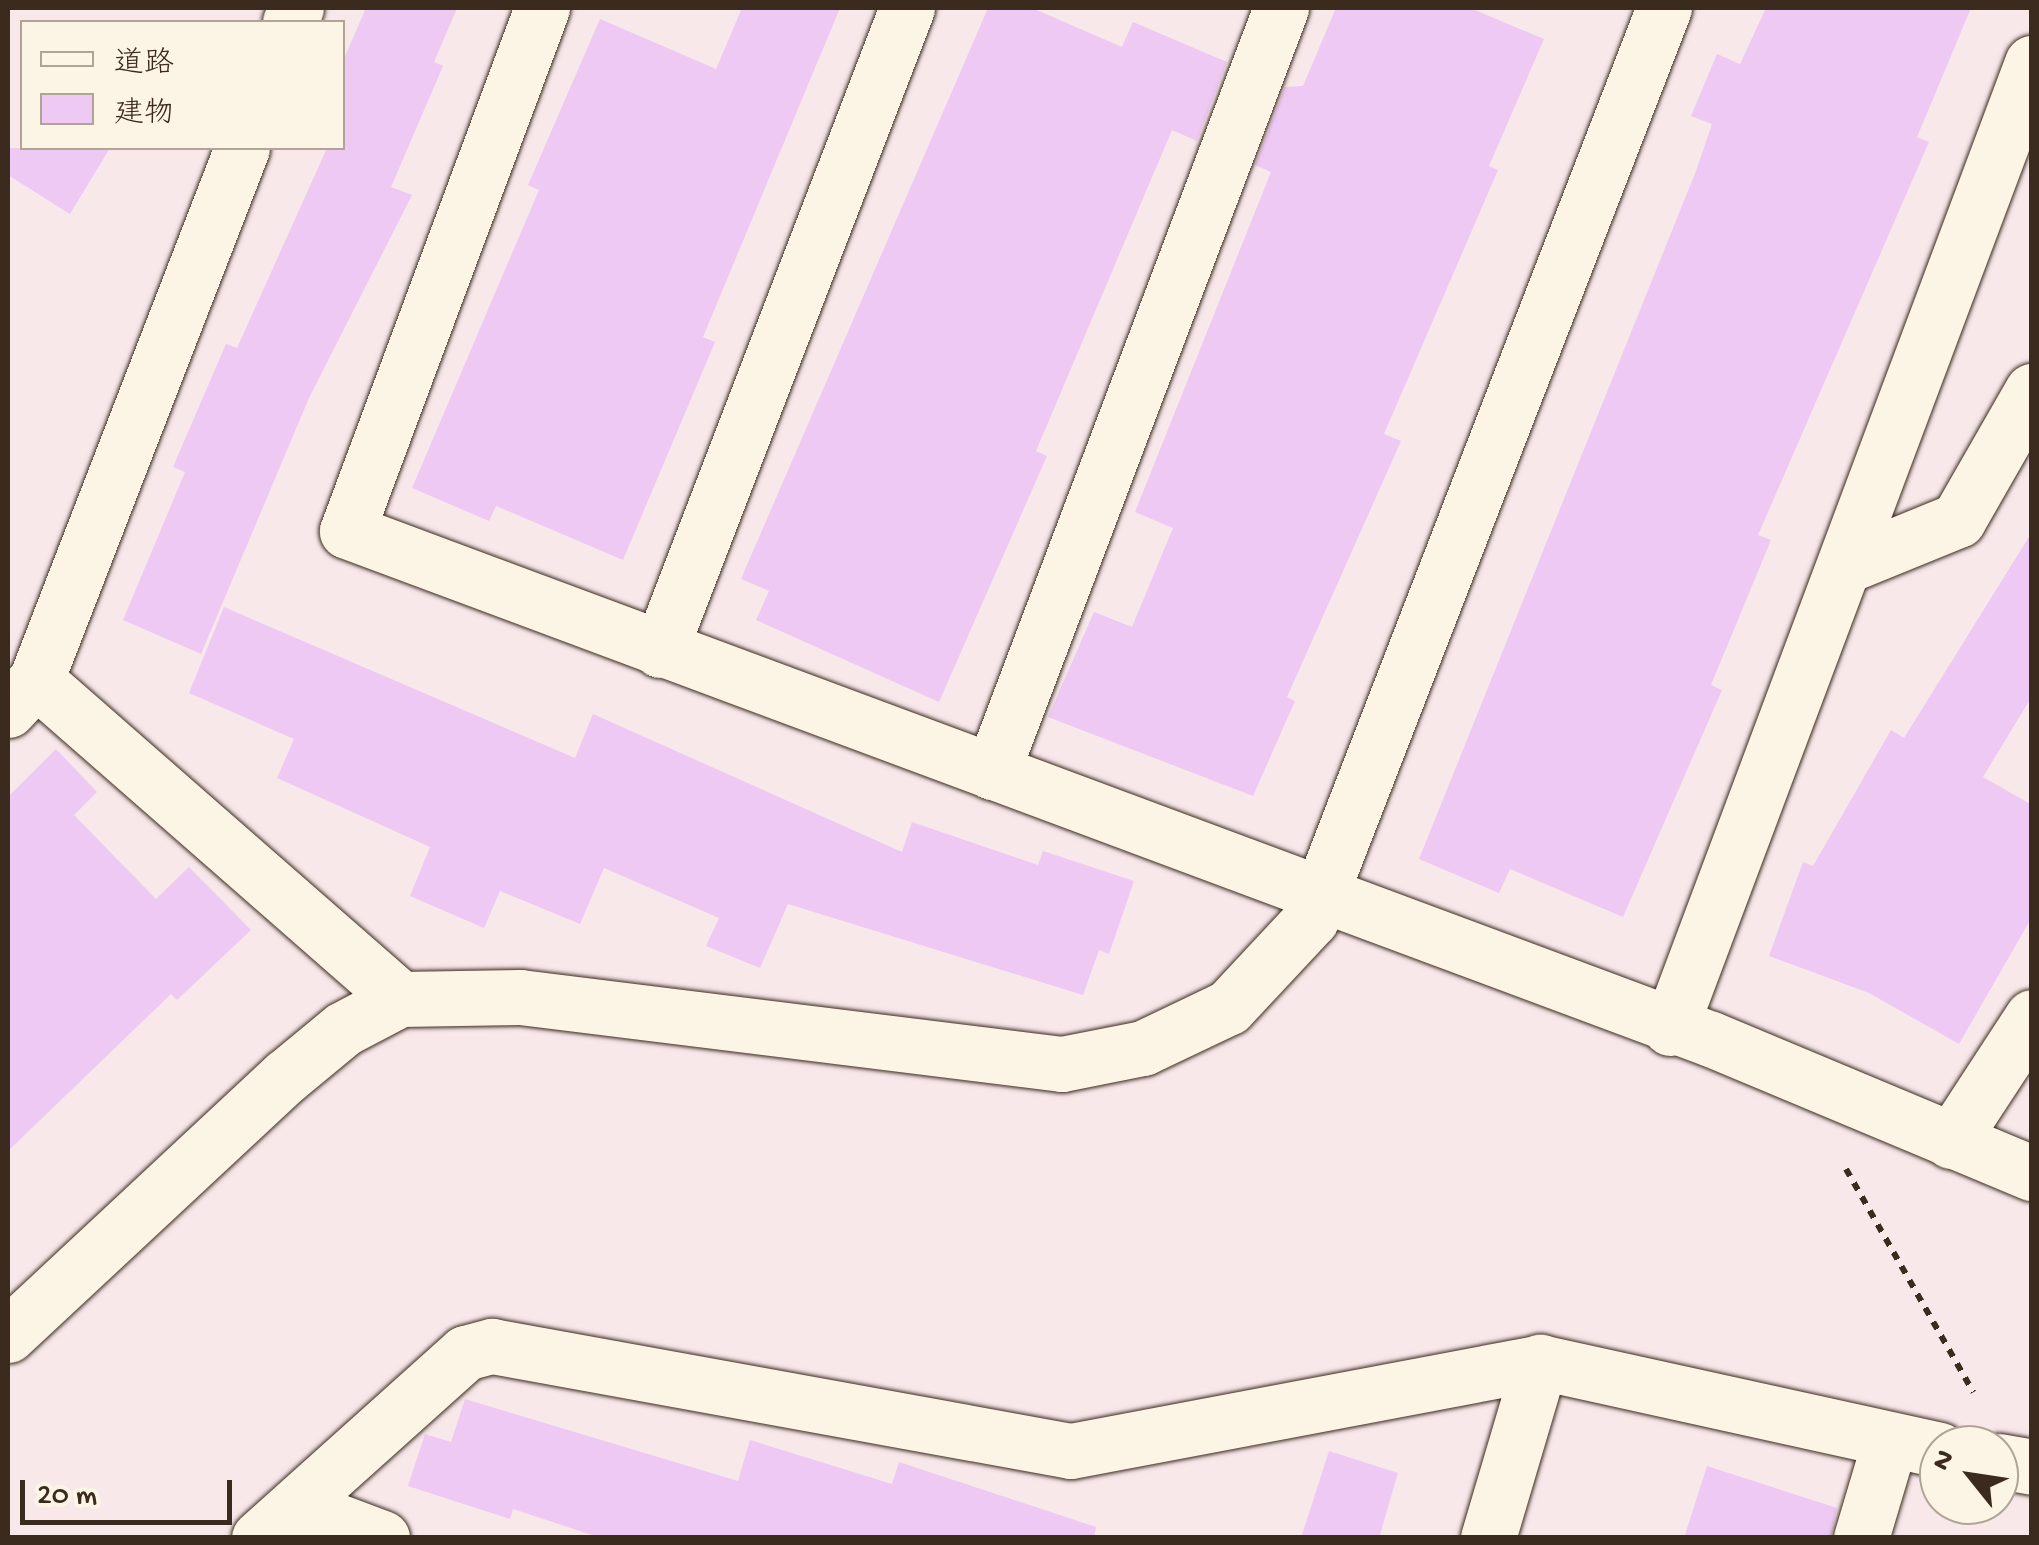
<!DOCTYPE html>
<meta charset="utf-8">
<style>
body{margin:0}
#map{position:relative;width:2039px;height:1545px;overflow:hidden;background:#f8e8ea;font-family:"Gochi Hand","Klee One",sans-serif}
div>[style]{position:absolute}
.building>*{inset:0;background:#edc9f4}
.path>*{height:6px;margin-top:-3px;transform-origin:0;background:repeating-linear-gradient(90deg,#3b2a1e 0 8px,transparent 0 16px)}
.roads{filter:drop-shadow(0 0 2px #3b2a1e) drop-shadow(0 0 2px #3b2a1e)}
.minor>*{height:55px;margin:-27.5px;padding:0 27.5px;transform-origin:27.5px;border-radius:27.5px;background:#fcf5e5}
span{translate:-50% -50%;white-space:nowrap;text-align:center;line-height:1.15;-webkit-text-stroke:9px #fcf5e5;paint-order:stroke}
.frame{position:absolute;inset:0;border:10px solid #3b2a1e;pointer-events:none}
.legend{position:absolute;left:20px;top:20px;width:325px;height:130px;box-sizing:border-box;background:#fcf5e5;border:2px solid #afa495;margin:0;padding:12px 18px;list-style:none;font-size:30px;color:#3b2a1e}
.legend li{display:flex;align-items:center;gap:20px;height:50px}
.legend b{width:50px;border:2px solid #afa495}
.north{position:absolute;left:1919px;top:1425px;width:100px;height:100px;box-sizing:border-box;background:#fcf5e5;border:2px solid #afa495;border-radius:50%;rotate:300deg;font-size:28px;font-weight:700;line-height:40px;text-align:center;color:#3b2a1e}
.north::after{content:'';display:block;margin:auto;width:35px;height:45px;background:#3b2a1e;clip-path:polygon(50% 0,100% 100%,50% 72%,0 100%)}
.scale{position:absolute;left:20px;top:1480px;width:212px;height:45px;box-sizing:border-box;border:5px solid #3b2a1e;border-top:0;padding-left:12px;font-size:30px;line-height:35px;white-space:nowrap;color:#3b2a1e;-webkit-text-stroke:8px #fcf5e5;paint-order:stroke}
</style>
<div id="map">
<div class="building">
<i style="clip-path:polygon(366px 8px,457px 8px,434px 62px,443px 66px,391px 187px,412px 195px,309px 398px,201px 654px,123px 620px,185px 472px,173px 467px,226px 344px,237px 348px,327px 148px,342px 148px,342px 63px)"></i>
<i style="clip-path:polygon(742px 8px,840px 8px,703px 337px,715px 342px,623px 560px,496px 506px,489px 521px,412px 488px,539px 190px,528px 185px,600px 19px,716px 69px)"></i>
<i style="clip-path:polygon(988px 8px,1032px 8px,1122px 47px,1133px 22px,1227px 62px,1197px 141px,1172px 130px,1036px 451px,1047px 456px,939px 702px,756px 620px,769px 591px,741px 579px)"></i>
<i style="clip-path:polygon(1336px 8px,1470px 8px,1544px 39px,1489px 166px,1498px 170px,1384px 434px,1401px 441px,1287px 697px,1295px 701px,1253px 796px,1048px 717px,1094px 612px,1132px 627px,1173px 528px,1135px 512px,1271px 172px,1255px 165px,1285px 87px,1303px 86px)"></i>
<i style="clip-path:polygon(1766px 8px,1971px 8px,1917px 137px,1929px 142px,1758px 535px,1771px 540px,1711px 685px,1722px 690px,1623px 917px,1510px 869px,1499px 893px,1419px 859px,1696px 171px,1712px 124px,1691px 116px,1717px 54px,1740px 64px)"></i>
<i style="clip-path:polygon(8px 148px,110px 148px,70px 214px,8px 175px)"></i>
<i style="clip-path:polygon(2032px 532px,2032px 696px,1983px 777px,2032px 805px,2032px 917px,1959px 1044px,1869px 993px,1769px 956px,1803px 862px,1813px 866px,1891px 730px,1904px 738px)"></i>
<i style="clip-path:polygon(224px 607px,575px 758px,593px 714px,902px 852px,912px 822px,1038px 865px,1043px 851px,1134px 881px,1109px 954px,1099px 950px,1083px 995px,788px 904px,760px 968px,706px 946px,719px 918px,604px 868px,580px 924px,500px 891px,484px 928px,410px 896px,430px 847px,277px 778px,294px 739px,189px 693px)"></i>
<i style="clip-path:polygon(56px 749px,97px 792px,74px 815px,156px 899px,189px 867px,251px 930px,177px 1000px,171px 994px,8px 1151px,8px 797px)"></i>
<i style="clip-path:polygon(465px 1399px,738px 1481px,750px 1440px,892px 1484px,899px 1462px,1096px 1527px,1094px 1538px,601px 1538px,513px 1509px,510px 1519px,408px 1486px,425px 1434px,451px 1442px)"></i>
<i style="clip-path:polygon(1329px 1451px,1398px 1473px,1379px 1538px,1301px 1538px)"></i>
<i style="clip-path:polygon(1707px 1466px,1837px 1508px,1831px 1538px,1684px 1538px)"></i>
</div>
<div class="path">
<i style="left:1846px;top:1169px;width:257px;rotate:60.3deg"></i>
</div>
<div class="roads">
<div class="minor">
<i style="left:542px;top:8px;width:558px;rotate:110.45deg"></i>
<i style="left:347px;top:531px;width:1456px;rotate:20.43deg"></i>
<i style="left:1711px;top:1039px;width:348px;rotate:22.7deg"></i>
<i style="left:290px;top:22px;width:15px;rotate:-67deg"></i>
<i style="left:1845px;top:566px;width:122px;rotate:-22.2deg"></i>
<i style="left:1958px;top:520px;width:149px;rotate:-60.2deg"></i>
<i style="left:660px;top:650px;width:688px;rotate:-68.96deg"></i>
<i style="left:36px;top:680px;width:484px;rotate:41.2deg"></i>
<i style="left:8px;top:710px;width:41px;rotate:-47deg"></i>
<i style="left:36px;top:680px;width:570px;rotate:-68.83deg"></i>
<i style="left:992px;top:772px;width:817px;rotate:-69.28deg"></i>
<i style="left:1670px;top:1028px;width:1031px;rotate:-69.44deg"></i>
<i style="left:1951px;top:1141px;width:148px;rotate:-56.8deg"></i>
<i style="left:8px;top:1335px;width:379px;rotate:-43deg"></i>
<i style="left:285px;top:1077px;width:75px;rotate:-39.6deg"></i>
<i style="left:343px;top:1029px;width:64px;rotate:-27.8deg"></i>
<i style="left:400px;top:999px;width:120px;rotate:-1deg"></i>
<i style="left:520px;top:997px;width:546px;rotate:7.05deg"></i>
<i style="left:1062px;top:1064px;width:83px;rotate:-11.2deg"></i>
<i style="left:1143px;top:1048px;width:95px;rotate:-25.5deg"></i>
<i style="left:1229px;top:1007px;width:120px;rotate:-47deg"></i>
<i style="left:1311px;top:919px;width:977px;rotate:-68.82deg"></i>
<i style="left:1999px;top:1461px;width:34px;rotate:10deg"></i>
<i style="left:297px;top:1506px;width:91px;rotate:20.6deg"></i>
<i style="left:259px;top:1538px;width:277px;rotate:-41.9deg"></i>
<i style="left:465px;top:1353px;width:28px;rotate:-15deg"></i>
<i style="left:492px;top:1346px;width:588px;rotate:10.28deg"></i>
<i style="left:1071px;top:1451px;width:477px;rotate:-10.7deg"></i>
<i style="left:1540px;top:1362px;width:409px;rotate:12.4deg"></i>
<i style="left:1488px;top:1538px;width:184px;rotate:-73.5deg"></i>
<i style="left:1861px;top:1538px;width:101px;rotate:-73.4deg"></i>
</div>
</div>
<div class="frame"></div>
<ul class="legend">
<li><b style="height:12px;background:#fcf5e5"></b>道路</li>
<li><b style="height:28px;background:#edc9f4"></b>建物</li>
</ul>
<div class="north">N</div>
<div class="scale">20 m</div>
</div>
